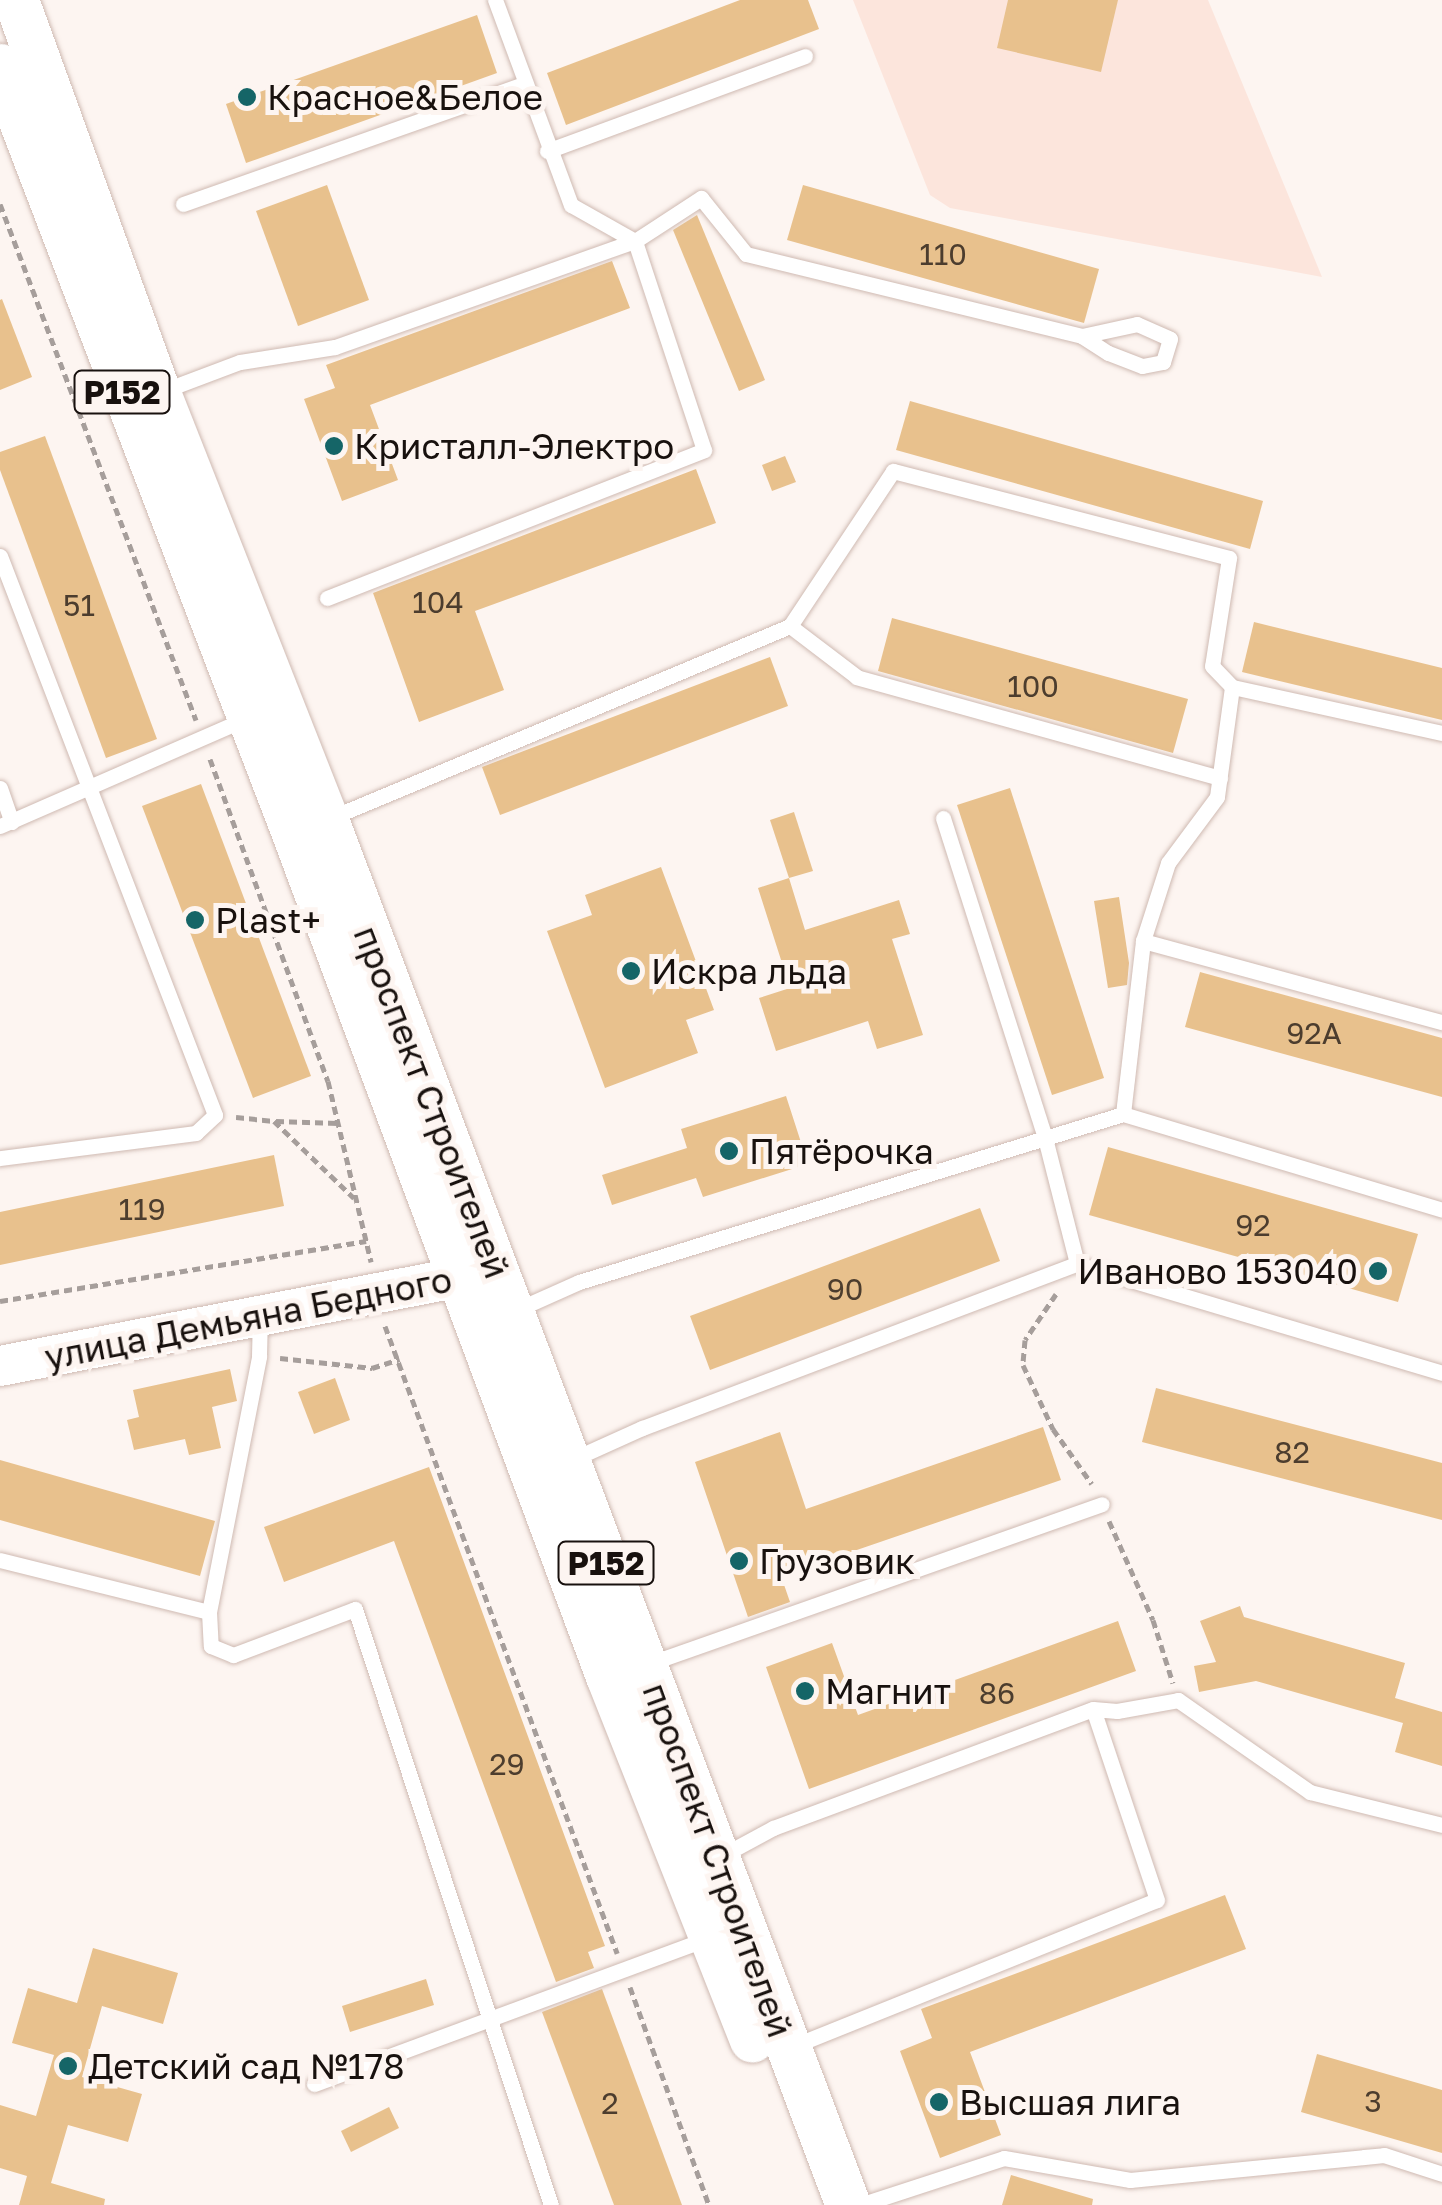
<!DOCTYPE html>
<meta charset="utf-8">
<style>
body{margin:0}
#map{position:relative;width:1442px;height:2205px;overflow:hidden;background:#fdf5f1;font-family:"Golos Text",sans-serif}
div>[style]{position:absolute}
.built>*{inset:0;background:#fce5dc}
.building>*{inset:0;background:#e8c18d}
.path>*{height:5px;margin-top:-2.5px;transform-origin:0;background:repeating-linear-gradient(90deg,#a69e9b 0 8px,transparent 0 13px)}
.roads{filter:drop-shadow(0 0 2px #cfbab2) drop-shadow(0 0 2px #cfbab2)}
.lane>*{height:15px;margin:-7.5px;padding:0 7.5px;transform-origin:7.5px;border-radius:7.5px;background:#fff}
.secondary>*{height:40px;margin:-20px;padding:0 20px;transform-origin:20px;border-radius:20px;background:#fff}
.primary>*{height:45px;margin:-22.5px;padding:0 22.5px;transform-origin:22.5px;border-radius:22.5px;background:#fff}
.dots>*{width:28px;height:28px;translate:-50% -50%;box-sizing:border-box;border:5px solid #fdf5f1;border-radius:50%}
span{translate:-50% -50%;white-space:nowrap;text-align:center;line-height:1.15;-webkit-text-stroke:10px #fdf5f1;paint-order:stroke}
.number-label{font-size:30px;color:#4c3d2e}
.number-label span{-webkit-text-stroke-width:0}
.shield-label span{padding:2px 8px;background:#fdf5f1;border:2px solid;border-radius:8px;-webkit-text-stroke-width:0}
.shield-label{font-size:32px;color:#18110e;font-weight:700}
.poi-label{font-size:35px;color:#18110e}
.left{translate:0 -50%;text-align:left}
.right{translate:-100% -50%;text-align:right}
.street-label{font-size:35px;color:#18110e}
</style>
<div id="map">
<div class="built">
<i style="clip-path:polygon(853px 0,1208px 0,1322px 277px,950px 208px,930px 195px)"></i>
</div>
<div class="building">
<i style="clip-path:polygon(740px 0,808px 0,819px 29px,566px 125px,547px 73px)"></i>
<i style="clip-path:polygon(1008px 0,1118px 0,1101px 72px,997px 48px)"></i>
<i style="clip-path:polygon(477px 15px,497px 73px,246px 163px,226px 104px)"></i>
<i style="clip-path:polygon(327px 185px,369px 300px,298px 326px,256px 211px)"></i>
<i style="clip-path:polygon(803px 185px,1099px 269px,1084px 323px,787px 240px)"></i>
<i style="clip-path:polygon(697px 215px,765px 380px,739px 391px,673px 230px)"></i>
<i style="clip-path:polygon(612px 261px,630px 308px,370px 405px,398px 480px,342px 501px,304px 399px,335px 388px,326px 365px)"></i>
<i style="clip-path:polygon(2px 299px,32px 377px,0 390px,0 300px)"></i>
<i style="clip-path:polygon(910px 401px,1263px 501px,1250px 549px,896px 450px)"></i>
<i style="clip-path:polygon(45px 436px,157px 739px,106px 758px,0 470px,0 452px)"></i>
<i style="clip-path:polygon(785px 456px,796px 482px,772px 491px,762px 465px)"></i>
<i style="clip-path:polygon(696px 469px,716px 523px,475px 611px,504px 690px,419px 722px,373px 593px)"></i>
<i style="clip-path:polygon(892px 618px,1188px 699px,1173px 753px,878px 671px)"></i>
<i style="clip-path:polygon(1254px 622px,1442px 668px,1442px 720px,1242px 672px)"></i>
<i style="clip-path:polygon(770px 657px,788px 706px,500px 815px,482px 767px)"></i>
<i style="clip-path:polygon(201px 784px,311px 1076px,253px 1098px,142px 806px)"></i>
<i style="clip-path:polygon(1010px 788px,1104px 1078px,1052px 1095px,957px 805px)"></i>
<i style="clip-path:polygon(794px 812px,813px 871px,789px 878px,770px 820px)"></i>
<i style="clip-path:polygon(661px 867px,714px 1010px,686px 1020px,698px 1053px,605px 1088px,547px 931px,592px 915px,585px 895px)"></i>
<i style="clip-path:polygon(789px 878px,805px 930px,899px 900px,910px 934px,892px 939px,923px 1035px,877px 1049px,868px 1021px,776px 1051px,759px 998px,790px 988px,758px 888px)"></i>
<i style="clip-path:polygon(1119px 897px,1129px 963px,1127px 985px,1108px 988px,1094px 901px)"></i>
<i style="clip-path:polygon(1200px 972px,1442px 1038px,1442px 1097px,1185px 1027px)"></i>
<i style="clip-path:polygon(786px 1096px,808px 1164px,703px 1197px,696px 1178px,612px 1205px,602px 1175px,687px 1148px,681px 1129px)"></i>
<i style="clip-path:polygon(1108px 1147px,1418px 1234px,1398px 1302px,1089px 1215px)"></i>
<i style="clip-path:polygon(274px 1155px,284px 1206px,0 1265px,0 1212px)"></i>
<i style="clip-path:polygon(980px 1208px,1000px 1261px,710px 1370px,690px 1316px)"></i>
<i style="clip-path:polygon(230px 1369px,237px 1401px,212px 1407px,221px 1448px,189px 1455px,185px 1439px,134px 1450px,127px 1420px,139px 1417px,133px 1390px)"></i>
<i style="clip-path:polygon(335px 1378px,350px 1420px,314px 1434px,298px 1392px)"></i>
<i style="clip-path:polygon(1156px 1388px,1442px 1463px,1442px 1520px,1142px 1442px)"></i>
<i style="clip-path:polygon(1043px 1427px,1061px 1480px,781px 1576px,790px 1602px,748px 1617px,695px 1462px,780px 1432px,806px 1509px)"></i>
<i style="clip-path:polygon(0 1460px,215px 1521px,200px 1576px,0 1520px)"></i>
<i style="clip-path:polygon(429px 1467px,605px 1946px,588px 1952px,594px 1968px,556px 1982px,394px 1541px,284px 1582px,264px 1527px)"></i>
<i style="clip-path:polygon(1240px 1606px,1244px 1617px,1405px 1663px,1395px 1698px,1442px 1712px,1442px 1766px,1395px 1752px,1403px 1723px,1256px 1681px,1199px 1692px,1194px 1666px,1216px 1662px,1200px 1621px)"></i>
<i style="clip-path:polygon(1118px 1621px,1136px 1671px,809px 1789px,766px 1667px,832px 1643px,858px 1715px)"></i>
<i style="clip-path:polygon(1225px 1895px,1246px 1949px,970px 2052px,1001px 2135px,940px 2158px,900px 2051px,932px 2038px,921px 2009px)"></i>
<i style="clip-path:polygon(93px 1948px,178px 1973px,163px 2024px,102px 2006px,82px 2077px,142px 2094px,128px 2142px,68px 2125px,51px 2183px,105px 2199px,104px 2205px,19px 2205px,27px 2176px,0 2168px,0 2105px,36px 2116px,54px 2055px,12px 2043px,28px 1988px,77px 2003px)"></i>
<i style="clip-path:polygon(426px 1979px,434px 2005px,350px 2032px,342px 2006px)"></i>
<i style="clip-path:polygon(602px 1989px,682px 2205px,614px 2205px,542px 2012px)"></i>
<i style="clip-path:polygon(1317px 2054px,1442px 2090px,1442px 2153px,1301px 2112px)"></i>
<i style="clip-path:polygon(389px 2107px,399px 2128px,351px 2152px,341px 2131px)"></i>
<i style="clip-path:polygon(1011px 2175px,1093px 2199px,1092px 2205px,1002px 2205px)"></i>
</div>
<div class="path">
<i style="left:0;top:204px;width:552px;rotate:69.2deg"></i>
<i style="left:210px;top:759px;width:343px;rotate:69.9deg"></i>
<i style="left:328px;top:1081px;width:186px;rotate:76.6deg"></i>
<i style="left:236px;top:1117px;width:38px;rotate:6deg"></i>
<i style="left:274px;top:1121px;width:111px;rotate:43.9deg"></i>
<i style="left:276px;top:1121px;width:62px;rotate:1.8deg"></i>
<i style="left:1056px;top:1294px;width:55px;rotate:124deg"></i>
<i style="left:1025px;top:1340px;width:25px;rotate:95deg"></i>
<i style="left:1023px;top:1365px;width:71px;rotate:64.9deg"></i>
<i style="left:1053px;top:1429px;width:67px;rotate:54.7deg"></i>
<i style="left:0;top:1301px;width:371px;rotate:-9.3deg"></i>
<i style="left:385px;top:1326px;width:669px;rotate:69.69deg"></i>
<i style="left:280px;top:1358px;width:93px;rotate:6.2deg"></i>
<i style="left:372px;top:1368px;width:29px;rotate:-18deg"></i>
<i style="left:1109px;top:1521px;width:108px;rotate:66deg"></i>
<i style="left:1153px;top:1620px;width:66px;rotate:72.4deg"></i>
<i style="left:630px;top:1987px;width:232px;rotate:70.1deg"></i>
</div>
<div class="roads">
<div class="lane">
<i style="left:547px;top:151px;width:275px;rotate:-20.2deg"></i>
<i style="left:183px;top:204px;width:361px;rotate:-19.4deg"></i>
<i style="left:160px;top:392px;width:85px;rotate:-20.6deg"></i>
<i style="left:240px;top:362px;width:96px;rotate:-9deg"></i>
<i style="left:335px;top:347px;width:318px;rotate:-19.5deg"></i>
<i style="left:635px;top:241px;width:79px;rotate:-33.1deg"></i>
<i style="left:701px;top:198px;width:72px;rotate:51.2deg"></i>
<i style="left:746px;top:254px;width:346px;rotate:13.7deg"></i>
<i style="left:1082px;top:336px;width:56px;rotate:-12.3deg"></i>
<i style="left:1137px;top:324px;width:36px;rotate:24deg"></i>
<i style="left:1170px;top:339px;width:24px;rotate:107deg"></i>
<i style="left:1163px;top:362px;width:21px;rotate:169deg"></i>
<i style="left:1142px;top:366px;width:36px;rotate:-159deg"></i>
<i style="left:1108px;top:353px;width:31px;rotate:-147deg"></i>
<i style="left:0;top:556px;width:599px;rotate:68.96deg"></i>
<i style="left:215px;top:1115px;width:26px;rotate:137deg"></i>
<i style="left:196px;top:1133px;width:198px;rotate:172.7deg"></i>
<i style="left:327px;top:598px;width:405px;rotate:-21.4deg"></i>
<i style="left:704px;top:450px;width:220px;rotate:-108.3deg"></i>
<i style="left:635px;top:241px;width:73px;rotate:-150.6deg"></i>
<i style="left:571px;top:205px;width:219px;rotate:-110.3deg"></i>
<i style="left:1442px;top:733px;width:215px;rotate:-167.6deg"></i>
<i style="left:1232px;top:687px;width:111px;rotate:97.8deg"></i>
<i style="left:1217px;top:797px;width:82px;rotate:126.6deg"></i>
<i style="left:1168px;top:863px;width:82px;rotate:107.8deg"></i>
<i style="left:1143px;top:941px;width:310px;rotate:15.2deg"></i>
<i style="left:1220px;top:778px;width:377px;rotate:-164.5deg"></i>
<i style="left:857px;top:677px;width:84px;rotate:-142.7deg"></i>
<i style="left:790px;top:626px;width:186px;rotate:-56.4deg"></i>
<i style="left:893px;top:471px;width:347px;rotate:14.5deg"></i>
<i style="left:1229px;top:558px;width:109px;rotate:98.9deg"></i>
<i style="left:1212px;top:666px;width:29px;rotate:46deg"></i>
<i style="left:0;top:788px;width:36px;rotate:71deg"></i>
<i style="left:943px;top:818px;width:336px;rotate:72.3deg"></i>
<i style="left:1045px;top:1138px;width:130px;rotate:75.7deg"></i>
<i style="left:1077px;top:1264px;width:381px;rotate:16.6deg"></i>
<i style="left:328px;top:819px;width:501px;rotate:-22.67deg"></i>
<i style="left:0;top:826px;width:267px;rotate:-23.6deg"></i>
<i style="left:1123px;top:1114px;width:174px;rotate:-83.4deg"></i>
<i style="left:516px;top:1310px;width:69px;rotate:-24deg"></i>
<i style="left:579px;top:1282px;width:569px;rotate:-17.16deg"></i>
<i style="left:1123px;top:1114px;width:333px;rotate:16.7deg"></i>
<i style="left:571px;top:1460px;width:78px;rotate:-24.3deg"></i>
<i style="left:642px;top:1428px;width:465px;rotate:-20.7deg"></i>
<i style="left:0;top:1560px;width:215px;rotate:14deg"></i>
<i style="left:209px;top:1612px;width:261px;rotate:-78.9deg"></i>
<i style="left:259px;top:1356px;width:40px;rotate:-88.6deg"></i>
<i style="left:209px;top:1612px;width:34px;rotate:87deg"></i>
<i style="left:211px;top:1646px;width:24px;rotate:22deg"></i>
<i style="left:233px;top:1655px;width:130px;rotate:-20.7deg"></i>
<i style="left:355px;top:1609px;width:627px;rotate:71.8deg"></i>
<i style="left:648px;top:1664px;width:481px;rotate:-19.4deg"></i>
<i style="left:723px;top:1855px;width:57px;rotate:-28.4deg"></i>
<i style="left:773px;top:1828px;width:341px;rotate:-20.4deg"></i>
<i style="left:1093px;top:1709px;width:24px;rotate:5deg"></i>
<i style="left:1117px;top:1711px;width:62px;rotate:-10.2deg"></i>
<i style="left:1178px;top:1700px;width:161px;rotate:34.9deg"></i>
<i style="left:1310px;top:1792px;width:136px;rotate:14deg"></i>
<i style="left:791px;top:2047px;width:394px;rotate:-21.9deg"></i>
<i style="left:1157px;top:1900px;width:201px;rotate:-108.5deg"></i>
<i style="left:314px;top:2084px;width:418px;rotate:-20.3deg"></i>
<i style="left:860px;top:2205px;width:151px;rotate:-18.1deg"></i>
<i style="left:1004px;top:2158px;width:128px;rotate:9.9deg"></i>
<i style="left:1130px;top:2180px;width:255px;rotate:-5.6deg"></i>
<i style="left:1384px;top:2155px;width:61px;rotate:18.1deg"></i>
</div>
<div class="secondary">
<i style="left:0;top:1366px;width:501px;rotate:-10.93deg"></i>
</div>
<div class="primary">
<i style="left:16px;top:0;width:418px;rotate:70.1deg"></i>
<i style="left:158px;top:393px;width:459px;rotate:68.5deg"></i>
<i style="left:326px;top:820px;width:1480px;rotate:69.35deg"></i>
<i style="left:0;top:66px;width:821px;rotate:69.03deg"></i>
<i style="left:294px;top:833px;width:900px;rotate:69.57deg"></i>
<i style="left:608px;top:1676px;width:391px;rotate:68.4deg"></i>
</div>
</div>
<div class="dots">
<i style="left:247px;top:97px;background:#156567"></i>
<i style="left:334px;top:446px;background:#156567"></i>
<i style="left:195px;top:920px;background:#156567"></i>
<i style="left:631px;top:971px;background:#156567"></i>
<i style="left:729px;top:1151px;background:#156567"></i>
<i style="left:1378px;top:1271px;background:#156567"></i>
<i style="left:739px;top:1561px;background:#156567"></i>
<i style="left:805px;top:1691px;background:#156567"></i>
<i style="left:68px;top:2066px;background:#156567"></i>
<i style="left:939px;top:2102px;background:#156567"></i>
</div>
<div class="number-label">
<span style="left:943px;top:254px">110</span>
<span style="left:438px;top:602px">104</span>
<span style="left:79px;top:605px">51</span>
<span style="left:1033px;top:686px">100</span>
<span style="left:1314px;top:1033px">92А</span>
<span style="left:142px;top:1209px">119</span>
<span style="left:1253px;top:1225px">92</span>
<span style="left:845px;top:1289px">90</span>
<span style="left:1292px;top:1452px">82</span>
<span style="left:997px;top:1693px">86</span>
<span style="left:507px;top:1764px">29</span>
<span style="left:1373px;top:2101px">3</span>
<span style="left:610px;top:2103px">2</span>
</div>
<div class="shield-label">
<span style="left:122px;top:392px">Р152</span>
<span style="left:606px;top:1563px">Р152</span>
</div>
<div class="poi-label">
<span class="left" style="left:267px;top:97px">Красное&amp;Белое</span>
<span class="left" style="left:354px;top:446px">Кристалл-Электро</span>
<span class="left" style="left:215px;top:920px">Plast+</span>
<span class="left" style="left:651px;top:971px">Искра льда</span>
<span class="left" style="left:749px;top:1151px">Пятёрочка</span>
<span class="right" style="left:1358px;top:1271px">Иваново 153040</span>
<span class="left" style="left:759px;top:1561px">Грузовик</span>
<span class="left" style="left:825px;top:1691px">Магнит</span>
<span class="left" style="left:88px;top:2066px">Детский сад №178</span>
<span class="left" style="left:959px;top:2102px">Высшая лига</span>
</div>
<div class="street-label">
<span style="left:432px;top:1102px;rotate:69deg">проспект Строителей</span>
<span style="left:248px;top:1318px;rotate:-11deg">улица Демьяна Бедного</span>
<span style="left:718px;top:1860px;rotate:70deg">проспект Строителей</span>
</div>
</div>
